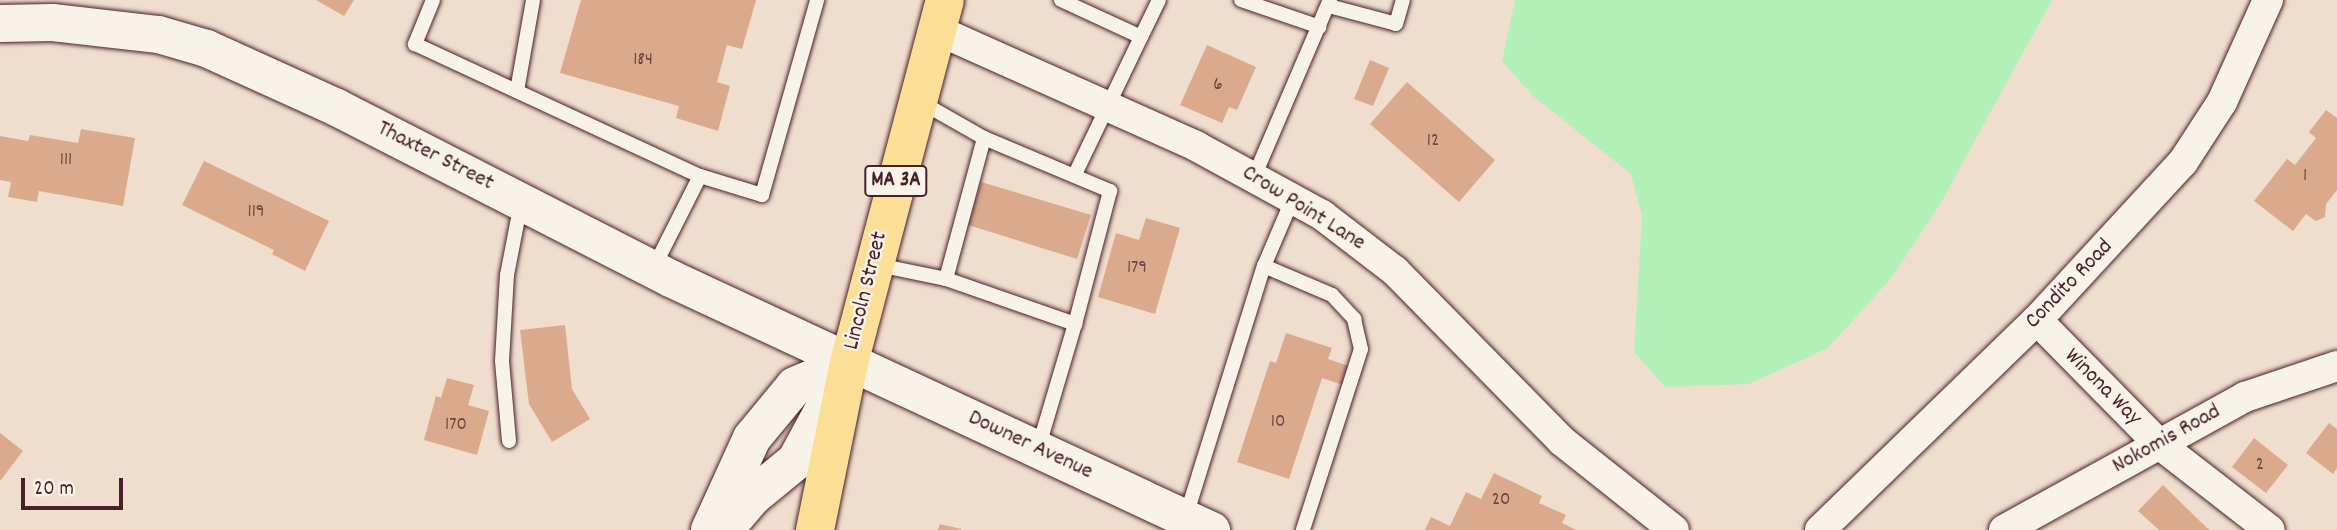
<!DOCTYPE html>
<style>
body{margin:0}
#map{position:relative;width:2337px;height:530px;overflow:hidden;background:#efddcd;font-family:Dekko,sans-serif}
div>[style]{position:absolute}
.green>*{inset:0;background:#b3f0b7}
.building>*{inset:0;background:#dbaa8d}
.roads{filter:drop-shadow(0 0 2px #4a1f2b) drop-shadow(0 0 2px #4a1f2b)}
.service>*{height:14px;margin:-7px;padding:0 7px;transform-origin:7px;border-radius:7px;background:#f7f3e8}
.minor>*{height:30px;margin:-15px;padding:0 15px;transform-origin:15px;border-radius:15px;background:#f7f3e8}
.tertiary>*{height:37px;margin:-18.5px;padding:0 18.5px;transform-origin:18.5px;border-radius:18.5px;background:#f7f3e8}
.secondary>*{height:38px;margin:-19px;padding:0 19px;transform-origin:19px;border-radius:19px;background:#f7f3e8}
.primary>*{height:38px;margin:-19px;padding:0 19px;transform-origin:19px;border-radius:19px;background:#fbdf96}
span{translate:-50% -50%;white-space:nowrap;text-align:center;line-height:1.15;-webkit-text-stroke:5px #f7f3e8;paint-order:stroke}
.number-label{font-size:19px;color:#6e4244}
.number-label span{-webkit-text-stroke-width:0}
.shield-label span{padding:2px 5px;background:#f7f3e8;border:2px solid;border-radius:5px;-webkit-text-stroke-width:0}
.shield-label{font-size:21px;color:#4a1f2b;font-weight:700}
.street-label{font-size:23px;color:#4a1f2b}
.scale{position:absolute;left:21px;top:478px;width:102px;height:32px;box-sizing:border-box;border:4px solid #4a1f2b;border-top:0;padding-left:9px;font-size:21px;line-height:24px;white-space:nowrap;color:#4a1f2b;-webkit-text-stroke:5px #f7f3e8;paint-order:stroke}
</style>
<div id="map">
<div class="green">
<i style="clip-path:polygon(1515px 0,2052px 0,1939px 206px,1892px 277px,1828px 348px,1749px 384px,1665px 387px,1634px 352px,1642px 216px,1631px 174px,1533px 96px,1502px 61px)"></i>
</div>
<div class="building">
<i style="clip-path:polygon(316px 0,354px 0,344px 16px)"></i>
<i style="clip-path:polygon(581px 0,756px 0,742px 49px,727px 45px,717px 82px,730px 86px,718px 131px,676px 118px,679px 106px,560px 73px)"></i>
<i style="clip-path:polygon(1207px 45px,1256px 67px,1237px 110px,1229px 107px,1222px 123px,1180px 105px)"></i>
<i style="clip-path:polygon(1370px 60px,1389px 68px,1373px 106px,1354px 99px)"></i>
<i style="clip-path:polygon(1407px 82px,1495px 160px,1459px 202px,1370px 124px)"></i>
<i style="clip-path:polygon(2326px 110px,2337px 118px,2337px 190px,2326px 204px,2325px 217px,2316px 221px,2306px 214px,2293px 231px,2254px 201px,2287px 159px,2295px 165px,2316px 138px,2309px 132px)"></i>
<i style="clip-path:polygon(81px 129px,135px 138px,123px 206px,39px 191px,37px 202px,8px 197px,11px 182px,0 180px,0 136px,28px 141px,30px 135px,78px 143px)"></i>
<i style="clip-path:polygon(204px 161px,329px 221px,305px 271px,272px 254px,274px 250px,182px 205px)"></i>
<i style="clip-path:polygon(981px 182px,1091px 215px,1077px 259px,968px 225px)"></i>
<i style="clip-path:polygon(1146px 218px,1180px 228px,1155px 314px,1098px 297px,1116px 233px,1139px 240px)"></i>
<i style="clip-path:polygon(565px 325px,572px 389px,590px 419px,552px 442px,529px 404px,520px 330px)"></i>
<i style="clip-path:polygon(1286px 333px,1332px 348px,1328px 359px,1349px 366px,1343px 385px,1322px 378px,1289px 479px,1237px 462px,1270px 361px,1276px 363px)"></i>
<i style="clip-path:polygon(447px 378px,474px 385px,468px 405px,489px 411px,477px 455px,424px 440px,436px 396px,441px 398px)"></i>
<i style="clip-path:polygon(2329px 423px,2337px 429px,2337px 468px,2333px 474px,2306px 453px)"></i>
<i style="clip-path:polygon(0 433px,23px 451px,0 481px)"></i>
<i style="clip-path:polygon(2254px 438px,2288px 465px,2266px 493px,2232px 467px)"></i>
<i style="clip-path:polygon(1494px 473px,1542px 496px,1539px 503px,1566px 515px,1562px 523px,1576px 530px,1425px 530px,1431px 517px,1450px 526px,1466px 492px,1481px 499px)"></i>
<i style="clip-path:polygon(2163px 485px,2209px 530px,2159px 530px,2138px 511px)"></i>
<i style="clip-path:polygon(940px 524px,961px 529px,961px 530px,938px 530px)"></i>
</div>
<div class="roads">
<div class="service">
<i style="left:433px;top:0;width:48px;rotate:112.2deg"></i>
<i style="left:415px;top:44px;width:314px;rotate:24.9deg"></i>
<i style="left:700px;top:176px;width:104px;rotate:116.8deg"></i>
<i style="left:1061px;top:0;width:88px;rotate:24.8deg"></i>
<i style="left:1141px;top:37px;width:154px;rotate:115.7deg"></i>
<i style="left:1241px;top:0;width:83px;rotate:18.9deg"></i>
<i style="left:1329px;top:6px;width:69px;rotate:15deg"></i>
<i style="left:1396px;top:24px;width:25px;rotate:-74deg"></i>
<i style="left:1141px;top:37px;width:41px;rotate:-64.1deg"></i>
<i style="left:517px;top:91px;width:92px;rotate:-80deg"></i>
<i style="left:984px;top:138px;width:137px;rotate:22.8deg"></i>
<i style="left:1110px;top:191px;width:138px;rotate:104.7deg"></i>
<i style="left:700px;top:176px;width:65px;rotate:17deg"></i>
<i style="left:762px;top:195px;width:203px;rotate:-74.2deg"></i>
<i style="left:1254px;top:177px;width:193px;rotate:-66.8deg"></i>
<i style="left:878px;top:265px;width:69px;rotate:11.6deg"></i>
<i style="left:946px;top:279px;width:146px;rotate:-74.9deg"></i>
<i style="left:984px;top:138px;width:75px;rotate:-150.4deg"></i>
<i style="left:1264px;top:266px;width:74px;rotate:-66.9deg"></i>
<i style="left:946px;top:279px;width:137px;rotate:19.2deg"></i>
<i style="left:1075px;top:324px;width:130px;rotate:106.5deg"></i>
<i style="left:509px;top:441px;width:80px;rotate:-95deg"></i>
<i style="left:502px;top:361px;width:86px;rotate:-86.7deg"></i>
<i style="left:507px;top:275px;width:73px;rotate:-79deg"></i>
<i style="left:1186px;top:516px;width:262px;rotate:-72.7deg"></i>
<i style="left:1264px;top:266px;width:74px;rotate:23.1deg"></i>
<i style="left:1332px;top:295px;width:33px;rotate:47deg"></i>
<i style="left:1354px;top:319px;width:31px;rotate:77deg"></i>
<i style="left:1361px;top:349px;width:190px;rotate:107.8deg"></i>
</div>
<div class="minor">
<i style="left:937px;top:30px;width:284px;rotate:24.1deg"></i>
<i style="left:1196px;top:146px;width:144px;rotate:28.7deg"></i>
<i style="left:1322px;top:215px;width:92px;rotate:37.5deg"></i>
<i style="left:1395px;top:271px;width:238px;rotate:45.5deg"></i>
<i style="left:1562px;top:441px;width:143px;rotate:38.5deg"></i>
<i style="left:2037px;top:320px;width:174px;rotate:45.5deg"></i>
<i style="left:2159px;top:444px;width:140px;rotate:37.8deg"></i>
<i style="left:1820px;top:530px;width:302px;rotate:-44.1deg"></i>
<i style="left:2037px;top:320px;width:215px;rotate:-47.3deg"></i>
<i style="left:2183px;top:162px;width:72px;rotate:-57deg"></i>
<i style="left:2222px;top:102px;width:112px;rotate:-65.7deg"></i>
<i style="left:2004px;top:530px;width:275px;rotate:-28.9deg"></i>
<i style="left:2245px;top:397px;width:97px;rotate:-18.6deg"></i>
</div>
<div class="tertiary">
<i style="left:0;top:23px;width:52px;rotate:-1.1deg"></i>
<i style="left:52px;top:22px;width:107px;rotate:6.5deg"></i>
<i style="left:158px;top:34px;width:50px;rotate:16.3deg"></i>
<i style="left:206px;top:48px;width:143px;rotate:24.4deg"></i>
<i style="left:336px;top:107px;width:375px;rotate:27.1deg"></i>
<i style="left:670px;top:278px;width:597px;rotate:24.98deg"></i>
</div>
<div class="secondary">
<i style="left:710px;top:530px;width:101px;rotate:-65.5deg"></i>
<i style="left:752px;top:438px;width:67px;rotate:-50.4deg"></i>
<i style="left:795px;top:386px;width:59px;rotate:-23.1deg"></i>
<i style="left:724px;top:530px;width:43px;rotate:-49.7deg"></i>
<i style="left:752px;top:497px;width:57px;rotate:-39.3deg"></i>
<i style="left:796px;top:461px;width:99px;rotate:-61.6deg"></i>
</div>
<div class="primary">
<i style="left:815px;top:530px;width:170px;rotate:-78.5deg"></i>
<i style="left:849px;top:363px;width:375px;rotate:-75.2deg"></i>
</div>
</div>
<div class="number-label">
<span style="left:643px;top:61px">184</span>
<span style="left:1218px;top:86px">6</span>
<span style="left:1433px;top:142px">12</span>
<span style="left:66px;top:161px">111</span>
<span style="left:2305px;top:177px">1</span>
<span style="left:256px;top:213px">119</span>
<span style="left:1137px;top:269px">179</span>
<span style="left:1278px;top:423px">10</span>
<span style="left:456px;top:426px">170</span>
<span style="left:2260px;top:466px">2</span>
<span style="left:1501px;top:501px">20</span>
</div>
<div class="shield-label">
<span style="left:896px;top:181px">MA 3A</span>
</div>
<div class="street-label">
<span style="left:435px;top:157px;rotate:27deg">Thaxter Street</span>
<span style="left:1303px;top:209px;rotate:32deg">Crow Point Lane</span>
<span style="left:2070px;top:285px;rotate:-46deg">Condito Road</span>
<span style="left:867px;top:291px;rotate:-76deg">Lincoln Street</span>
<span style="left:2102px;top:388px;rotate:45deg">Winona Way</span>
<span style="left:2167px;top:440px;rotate:-29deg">Nokomis Road</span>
<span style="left:1030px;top:446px;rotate:25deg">Downer Avenue</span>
</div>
<div class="scale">20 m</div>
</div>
